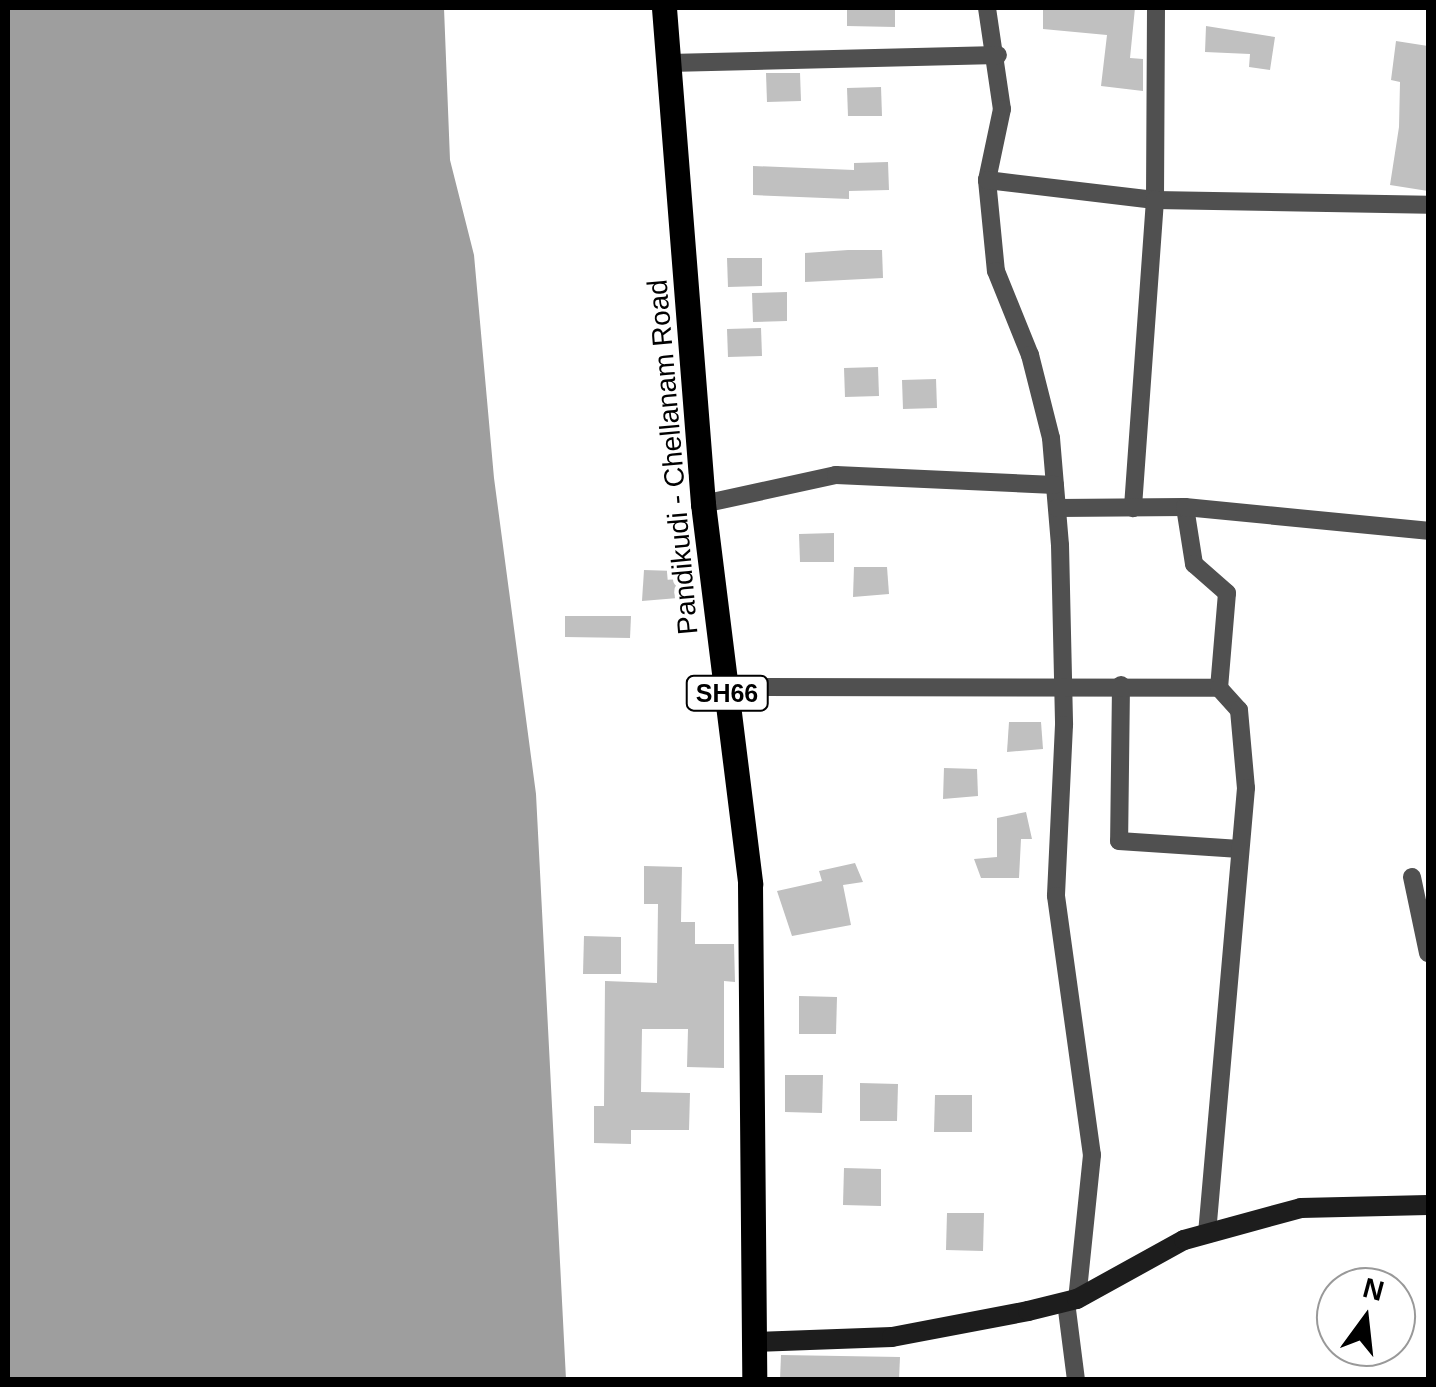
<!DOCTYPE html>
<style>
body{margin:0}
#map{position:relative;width:1436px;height:1387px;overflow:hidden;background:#fff;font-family:Arial,sans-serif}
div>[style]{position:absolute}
.water>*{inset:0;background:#9e9e9e}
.building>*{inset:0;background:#c0c0c0}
.minor>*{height:18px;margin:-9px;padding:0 9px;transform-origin:9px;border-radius:9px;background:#505050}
.secondary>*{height:20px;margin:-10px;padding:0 10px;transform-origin:10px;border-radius:10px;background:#1d1d1d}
.primary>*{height:25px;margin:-12.5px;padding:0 12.5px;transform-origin:12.5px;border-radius:12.5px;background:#000}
span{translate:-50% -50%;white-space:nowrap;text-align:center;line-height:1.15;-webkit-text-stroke:9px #fff;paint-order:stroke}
.shield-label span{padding:2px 8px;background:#fff;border:2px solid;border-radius:8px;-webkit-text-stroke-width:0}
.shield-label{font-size:25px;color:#000;font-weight:700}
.street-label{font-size:28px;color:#000}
.frame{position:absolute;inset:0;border:10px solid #000;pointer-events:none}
.north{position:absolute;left:1316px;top:1267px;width:100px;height:100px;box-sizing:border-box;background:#fff;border:2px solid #999;border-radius:50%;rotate:15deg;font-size:28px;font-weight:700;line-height:40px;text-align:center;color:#000}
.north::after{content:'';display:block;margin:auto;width:35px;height:45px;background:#000;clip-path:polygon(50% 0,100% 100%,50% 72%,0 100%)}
</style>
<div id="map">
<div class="water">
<i style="clip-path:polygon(8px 8px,444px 8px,450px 160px,474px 255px,494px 478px,536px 794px,566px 1379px,8px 1379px)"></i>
</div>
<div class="building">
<i style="clip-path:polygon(847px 8px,895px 8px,895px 27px,847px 26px)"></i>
<i style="clip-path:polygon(1043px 8px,1135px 8px,1130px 58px,1143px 59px,1143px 91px,1101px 86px,1107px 35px,1043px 29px)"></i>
<i style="clip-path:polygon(1206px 26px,1275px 37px,1270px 70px,1249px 67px,1250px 54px,1205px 52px)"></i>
<i style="clip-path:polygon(1396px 41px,1428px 46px,1428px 191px,1390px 185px,1399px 127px,1400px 82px,1391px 80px)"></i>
<i style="clip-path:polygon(766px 73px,800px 73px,801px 101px,767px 102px)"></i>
<i style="clip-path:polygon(881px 87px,882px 116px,848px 116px,847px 88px)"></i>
<i style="clip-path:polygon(888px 162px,889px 190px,849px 191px,849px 199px,753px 195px,753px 166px,854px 170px,854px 163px)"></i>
<i style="clip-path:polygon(848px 250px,882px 250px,883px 278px,805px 282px,805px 253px)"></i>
<i style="clip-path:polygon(727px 258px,762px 258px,762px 286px,728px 287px)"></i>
<i style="clip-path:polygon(787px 292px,787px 321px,753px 322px,752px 293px)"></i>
<i style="clip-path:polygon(761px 328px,762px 356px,728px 357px,727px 329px)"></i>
<i style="clip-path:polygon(878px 367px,879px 396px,845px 397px,844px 368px)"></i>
<i style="clip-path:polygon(936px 379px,937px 408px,903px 409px,902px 380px)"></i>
<i style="clip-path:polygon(834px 533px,834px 562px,800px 562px,799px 534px)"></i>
<i style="clip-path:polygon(854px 567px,887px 567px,889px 594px,853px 597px)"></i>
<i style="clip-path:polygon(644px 570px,676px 571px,678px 598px,642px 601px)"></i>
<i style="clip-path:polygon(565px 616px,631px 616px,630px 638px,565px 637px)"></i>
<i style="clip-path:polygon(1009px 722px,1041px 722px,1043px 749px,1007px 752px)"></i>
<i style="clip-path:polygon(944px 768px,977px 769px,978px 796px,943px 799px)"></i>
<i style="clip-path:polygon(1026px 812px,1032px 839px,1021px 839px,1019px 878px,981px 878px,974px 859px,997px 857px,997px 818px)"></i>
<i style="clip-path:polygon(855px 863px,863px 882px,843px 885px,851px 925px,792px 936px,777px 891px,822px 881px,819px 871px)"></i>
<i style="clip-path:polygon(644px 866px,682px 867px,681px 922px,695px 922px,695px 944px,734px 944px,735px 982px,724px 981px,724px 1068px,687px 1067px,688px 1029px,642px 1029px,641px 1092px,690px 1093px,689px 1130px,631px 1130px,631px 1144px,594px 1143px,594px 1106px,604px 1106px,605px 981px,657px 983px,658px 904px,644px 904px)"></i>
<i style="clip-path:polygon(584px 936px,621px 937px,621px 974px,583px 974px)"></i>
<i style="clip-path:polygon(799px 996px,837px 997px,836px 1034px,799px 1034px)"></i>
<i style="clip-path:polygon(785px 1075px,823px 1075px,822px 1113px,785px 1112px)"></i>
<i style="clip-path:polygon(860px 1083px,898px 1084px,897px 1121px,860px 1121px)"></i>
<i style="clip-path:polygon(935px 1095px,972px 1095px,972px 1132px,934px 1132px)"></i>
<i style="clip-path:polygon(844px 1168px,881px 1169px,881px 1206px,843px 1205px)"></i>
<i style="clip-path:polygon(947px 1213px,984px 1213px,983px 1251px,946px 1250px)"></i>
<i style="clip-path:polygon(781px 1355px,900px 1357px,899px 1380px,780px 1380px)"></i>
</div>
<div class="minor">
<i style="left:987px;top:8px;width:102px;rotate:81.6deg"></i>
<i style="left:1002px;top:109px;width:73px;rotate:101.9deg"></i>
<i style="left:987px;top:180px;width:91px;rotate:84.4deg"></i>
<i style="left:996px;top:271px;width:91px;rotate:68deg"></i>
<i style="left:1030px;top:355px;width:86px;rotate:75.8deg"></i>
<i style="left:1051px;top:438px;width:107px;rotate:85.2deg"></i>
<i style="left:1060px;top:545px;width:180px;rotate:88.7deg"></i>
<i style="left:1064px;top:725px;width:171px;rotate:92.7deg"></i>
<i style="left:1056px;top:896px;width:261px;rotate:82.1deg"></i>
<i style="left:1092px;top:1155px;width:145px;rotate:95.9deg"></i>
<i style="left:1156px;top:8px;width:192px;rotate:90.3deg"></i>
<i style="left:1155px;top:200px;width:273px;rotate:1deg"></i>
<i style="left:669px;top:63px;width:329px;rotate:-1.4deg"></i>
<i style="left:987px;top:180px;width:169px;rotate:6.8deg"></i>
<i style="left:1155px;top:200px;width:309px;rotate:94.1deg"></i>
<i style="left:703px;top:504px;width:136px;rotate:-12.3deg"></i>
<i style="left:836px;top:475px;width:219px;rotate:2.6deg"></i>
<i style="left:1185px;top:507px;width:58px;rotate:81deg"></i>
<i style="left:1194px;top:564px;width:44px;rotate:41.3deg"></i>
<i style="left:1227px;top:593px;width:95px;rotate:94.8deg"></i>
<i style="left:1057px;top:508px;width:128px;rotate:-0.4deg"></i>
<i style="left:1185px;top:507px;width:244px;rotate:5.6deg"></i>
<i style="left:1121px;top:685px;width:156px;rotate:90.7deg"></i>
<i style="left:1119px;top:841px;width:121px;rotate:3.8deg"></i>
<i style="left:726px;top:687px;width:493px;rotate:0.1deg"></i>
<i style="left:1219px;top:688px;width:30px;rotate:48deg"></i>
<i style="left:1239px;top:710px;width:78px;rotate:84.9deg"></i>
<i style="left:1246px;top:788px;width:447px;rotate:95deg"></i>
<i style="left:1412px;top:877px;width:78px;rotate:78.1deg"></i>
<i style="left:1066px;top:1302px;width:79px;rotate:82.7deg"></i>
</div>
<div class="secondary">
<i style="left:753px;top:1342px;width:139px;rotate:-2.1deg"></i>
<i style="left:892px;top:1337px;width:138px;rotate:-10.8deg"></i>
<i style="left:1028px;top:1311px;width:50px;rotate:-13.8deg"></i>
<i style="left:1077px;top:1299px;width:122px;rotate:-28.9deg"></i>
<i style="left:1184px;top:1240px;width:121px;rotate:-15.3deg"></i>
<i style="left:1301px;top:1208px;width:127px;rotate:-1.4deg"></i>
</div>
<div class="primary">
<i style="left:664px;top:8px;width:498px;rotate:85.5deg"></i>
<i style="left:703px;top:504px;width:383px;rotate:82.9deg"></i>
<i style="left:750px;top:884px;width:496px;rotate:89.5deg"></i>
</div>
<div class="shield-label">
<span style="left:727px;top:693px">SH66</span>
</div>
<div class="street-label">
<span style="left:673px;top:457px;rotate:-95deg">Pandikudi - Chellanam Road</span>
</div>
<div class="frame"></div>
<div class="north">N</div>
</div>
